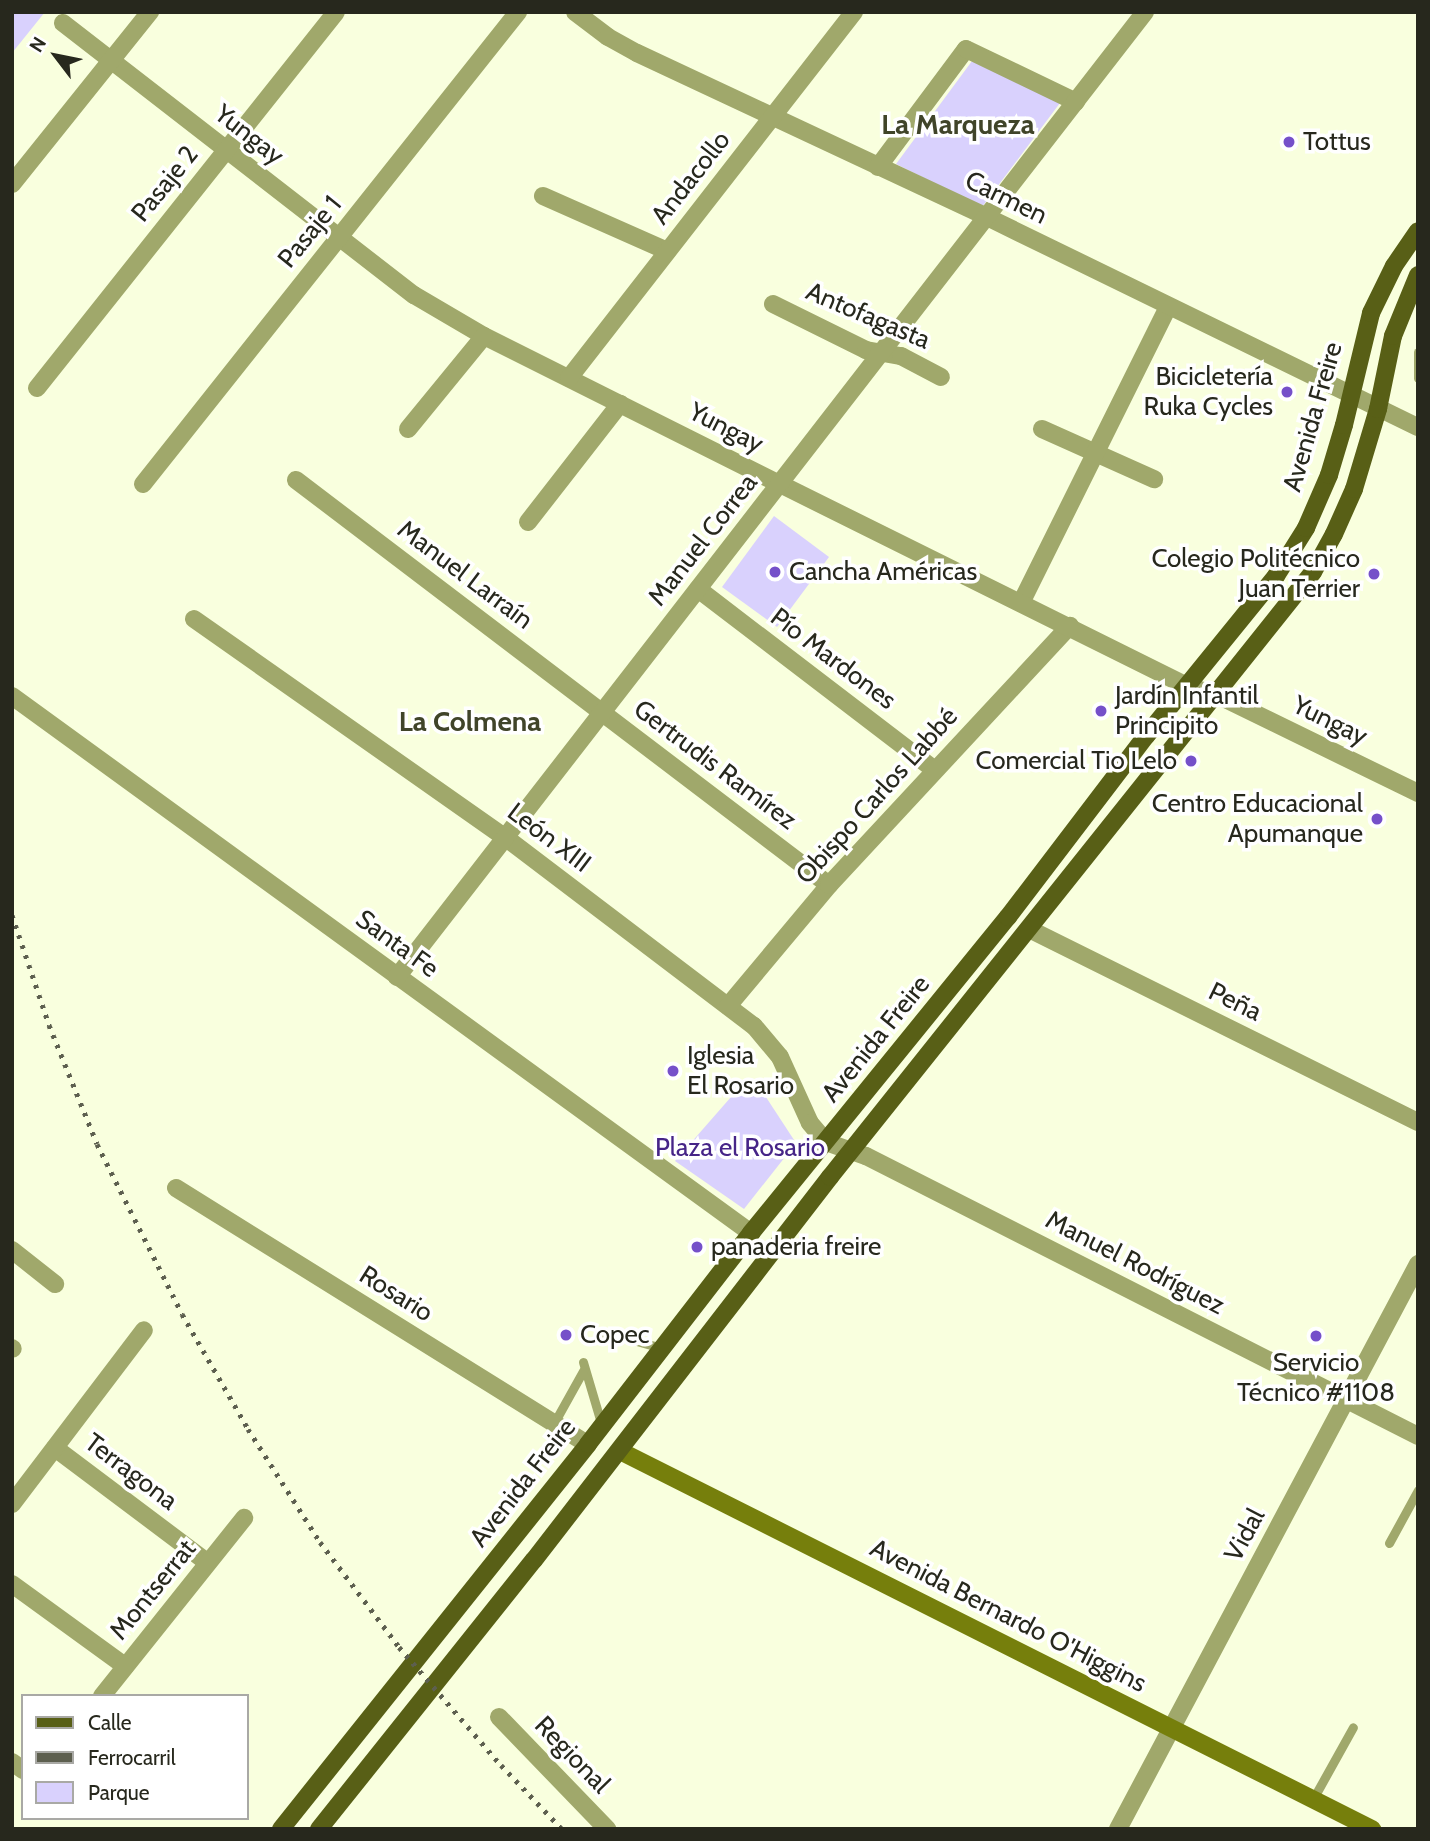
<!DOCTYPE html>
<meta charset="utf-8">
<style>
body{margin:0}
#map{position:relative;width:1430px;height:1841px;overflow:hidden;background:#f9ffde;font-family:Cabin,sans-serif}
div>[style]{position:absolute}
.green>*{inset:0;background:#d9d1fd}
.service>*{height:9px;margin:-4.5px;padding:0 4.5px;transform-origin:4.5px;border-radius:4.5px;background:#a0a86b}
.minor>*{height:18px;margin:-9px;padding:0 9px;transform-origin:9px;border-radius:9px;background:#a0a86b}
.tertiary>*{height:18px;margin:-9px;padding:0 9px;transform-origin:9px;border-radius:9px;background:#a0a86b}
.secondary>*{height:18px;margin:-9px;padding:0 9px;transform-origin:9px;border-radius:9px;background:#767f0c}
.primary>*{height:18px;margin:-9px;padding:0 9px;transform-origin:9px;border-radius:9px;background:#585f16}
.rail>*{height:5px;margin-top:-2.5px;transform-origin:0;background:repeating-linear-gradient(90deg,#5d5f4f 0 3.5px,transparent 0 10.5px)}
.dots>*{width:19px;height:19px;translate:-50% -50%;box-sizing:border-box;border:4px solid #fff;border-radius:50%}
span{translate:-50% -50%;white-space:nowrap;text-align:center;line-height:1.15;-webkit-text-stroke:7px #fff;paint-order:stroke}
.street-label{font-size:26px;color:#27281d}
.poi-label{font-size:26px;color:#27281d}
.left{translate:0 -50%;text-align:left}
.right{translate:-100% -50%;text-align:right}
.park-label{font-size:26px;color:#462487}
.neighbourhood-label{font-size:28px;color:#404429;font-weight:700}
.frame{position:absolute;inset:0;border:14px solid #27281d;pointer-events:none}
.legend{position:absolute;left:21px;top:1694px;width:228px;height:126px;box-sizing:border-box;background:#fff;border:2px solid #a9a9a5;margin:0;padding:9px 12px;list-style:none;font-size:21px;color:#27281d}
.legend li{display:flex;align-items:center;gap:14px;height:35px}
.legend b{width:35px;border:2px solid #a9a9a5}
.north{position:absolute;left:21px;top:21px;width:70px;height:70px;-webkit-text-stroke:5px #fff;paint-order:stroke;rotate:302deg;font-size:19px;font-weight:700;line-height:28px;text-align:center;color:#27281d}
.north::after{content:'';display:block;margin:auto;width:24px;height:32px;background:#27281d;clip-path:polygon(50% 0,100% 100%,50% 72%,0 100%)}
</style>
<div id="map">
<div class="green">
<i style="clip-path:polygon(12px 12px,45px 12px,12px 53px)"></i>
<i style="clip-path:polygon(972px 61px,1060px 103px,982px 207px,896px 164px)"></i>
<i style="clip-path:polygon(774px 516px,829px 557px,777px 627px,722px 587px)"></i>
<i style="clip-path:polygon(745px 1081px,760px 1088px,796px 1143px,744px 1209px,675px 1161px)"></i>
</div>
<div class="service">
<i style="left:1418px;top:352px;width:26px;rotate:90deg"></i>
<i style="left:600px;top:1337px;width:15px;rotate:-8deg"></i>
<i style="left:615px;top:1335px;width:49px;rotate:15.5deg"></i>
<i style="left:583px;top:1362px;width:67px;rotate:73.5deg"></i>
<i style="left:554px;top:1423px;width:60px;rotate:-60.9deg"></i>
<i style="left:1389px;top:1543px;width:60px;rotate:-61.3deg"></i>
<i style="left:1313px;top:1799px;width:82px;rotate:-60.9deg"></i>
</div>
<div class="minor">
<i style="left:575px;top:12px;width:41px;rotate:37.1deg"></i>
<i style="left:608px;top:37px;width:33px;rotate:29deg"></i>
<i style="left:637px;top:53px;width:387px;rotate:25.1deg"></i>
<i style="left:63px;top:23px;width:444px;rotate:37.8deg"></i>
<i style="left:414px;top:295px;width:81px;rotate:30.4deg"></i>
<i style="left:484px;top:336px;width:331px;rotate:26.6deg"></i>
<i style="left:878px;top:167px;width:147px;rotate:-53.3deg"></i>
<i style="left:966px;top:49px;width:122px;rotate:25.7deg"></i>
<i style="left:12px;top:184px;width:221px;rotate:-51.3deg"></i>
<i style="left:543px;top:196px;width:136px;rotate:23.9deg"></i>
<i style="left:773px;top:304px;width:104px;rotate:26.3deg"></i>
<i style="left:866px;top:350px;width:36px;rotate:10deg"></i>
<i style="left:901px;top:356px;width:45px;rotate:27.7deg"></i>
<i style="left:569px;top:378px;width:464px;rotate:-52.1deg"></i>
<i style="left:37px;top:388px;width:480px;rotate:-51.5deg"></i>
<i style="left:408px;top:429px;width:120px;rotate:-50.7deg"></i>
<i style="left:1042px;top:429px;width:123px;rotate:24.1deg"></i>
<i style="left:296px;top:480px;width:669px;rotate:37.23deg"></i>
<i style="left:143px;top:484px;width:603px;rotate:-51.53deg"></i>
<i style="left:528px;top:522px;width:150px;rotate:-52.1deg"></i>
<i style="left:698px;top:589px;width:298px;rotate:37.4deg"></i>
<i style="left:1021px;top:603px;width:330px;rotate:-63.6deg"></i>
<i style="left:194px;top:619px;width:381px;rotate:35.1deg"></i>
<i style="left:506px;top:838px;width:311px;rotate:37.2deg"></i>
<i style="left:754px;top:1026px;width:40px;rotate:50deg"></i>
<i style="left:780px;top:1057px;width:72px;rotate:65.6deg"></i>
<i style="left:810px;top:1123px;width:25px;rotate:50deg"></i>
<i style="left:1029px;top:929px;width:434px;rotate:26.4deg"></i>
<i style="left:728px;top:1006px;width:158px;rotate:-50.1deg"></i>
<i style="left:829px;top:885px;width:354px;rotate:-47.1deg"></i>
<i style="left:176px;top:1188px;width:485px;rotate:31.9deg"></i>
<i style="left:12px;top:1250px;width:55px;rotate:38.3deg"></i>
<i style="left:12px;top:1348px;width:1px;rotate:45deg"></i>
<i style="left:55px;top:1448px;width:191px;rotate:36.9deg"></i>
<i style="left:12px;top:1504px;width:218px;rotate:-52.8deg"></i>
<i style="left:12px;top:1584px;width:140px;rotate:36deg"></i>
<i style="left:102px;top:1696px;width:228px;rotate:-51.4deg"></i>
<i style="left:499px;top:1717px;width:156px;rotate:46deg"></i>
<i style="left:12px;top:1762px;width:14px;rotate:36deg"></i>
<i style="left:1118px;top:1829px;width:640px;rotate:-62.03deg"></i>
</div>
<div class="tertiary">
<i style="left:987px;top:217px;width:479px;rotate:26deg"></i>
<i style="left:780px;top:484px;width:454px;rotate:26.4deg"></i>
<i style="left:1187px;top:686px;width:31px;rotate:17deg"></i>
<i style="left:1217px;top:695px;width:224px;rotate:26deg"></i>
<i style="left:12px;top:696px;width:914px;rotate:36deg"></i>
<i style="left:397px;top:977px;width:1221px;rotate:-52.22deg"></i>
<i style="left:826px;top:1142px;width:42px;rotate:19.3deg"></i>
<i style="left:866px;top:1156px;width:619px;rotate:26.9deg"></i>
</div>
<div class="secondary">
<i style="left:620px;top:1451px;width:842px;rotate:26.69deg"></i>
</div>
<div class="primary">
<i style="left:281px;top:1829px;width:492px;rotate:-51.4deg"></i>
<i style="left:588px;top:1444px;width:267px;rotate:-52.3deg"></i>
<i style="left:751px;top:1233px;width:407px;rotate:-50.9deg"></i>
<i style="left:1008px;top:917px;width:228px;rotate:-52.7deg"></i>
<i style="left:1146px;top:736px;width:206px;rotate:-50.9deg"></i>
<i style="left:1276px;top:576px;width:57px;rotate:-58deg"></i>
<i style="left:1306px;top:528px;width:58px;rotate:-66.5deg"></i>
<i style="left:1329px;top:475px;width:52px;rotate:-73.3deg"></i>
<i style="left:1344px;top:425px;width:115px;rotate:-76.4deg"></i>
<i style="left:1371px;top:313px;width:52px;rotate:-63.9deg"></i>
<i style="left:1394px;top:266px;width:42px;rotate:-55.6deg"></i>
<i style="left:319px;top:1829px;width:344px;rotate:-51.4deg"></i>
<i style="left:534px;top:1560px;width:484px;rotate:-52.3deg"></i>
<i style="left:830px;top:1177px;width:774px;rotate:-51.4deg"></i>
<i style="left:1313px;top:572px;width:43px;rotate:-61.1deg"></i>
<i style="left:1334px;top:534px;width:49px;rotate:-66deg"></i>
<i style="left:1354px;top:489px;width:84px;rotate:-73.3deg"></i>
<i style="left:1378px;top:409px;width:75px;rotate:-78.4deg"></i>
<i style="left:1393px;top:336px;width:66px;rotate:-67.7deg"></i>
</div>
<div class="rail">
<i style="left:12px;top:915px;width:116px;rotate:71.4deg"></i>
<i style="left:49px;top:1025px;width:128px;rotate:68deg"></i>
<i style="left:97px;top:1144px;width:190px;rotate:63.4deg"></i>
<i style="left:182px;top:1314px;width:133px;rotate:60.1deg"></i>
<i style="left:248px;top:1429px;width:134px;rotate:57.5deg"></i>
<i style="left:320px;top:1542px;width:131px;rotate:53deg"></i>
<i style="left:399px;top:1647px;width:156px;rotate:49.2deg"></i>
<i style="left:501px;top:1765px;width:88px;rotate:46.4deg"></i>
</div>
<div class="dots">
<i style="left:1289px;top:142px;background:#7550c9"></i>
<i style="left:1287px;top:392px;background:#7550c9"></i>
<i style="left:775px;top:572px;background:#7550c9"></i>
<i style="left:1374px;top:574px;background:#7550c9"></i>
<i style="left:1101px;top:711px;background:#7550c9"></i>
<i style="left:1191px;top:761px;background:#7550c9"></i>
<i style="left:1377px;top:819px;background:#7550c9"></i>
<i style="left:673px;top:1071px;background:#7550c9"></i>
<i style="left:697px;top:1247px;background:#7550c9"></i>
<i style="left:566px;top:1335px;background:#7550c9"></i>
<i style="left:1316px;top:1336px;background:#7550c9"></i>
</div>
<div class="street-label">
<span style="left:249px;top:135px;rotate:38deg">Yungay</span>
<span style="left:691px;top:178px;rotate:-52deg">Andacollo</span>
<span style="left:165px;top:184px;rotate:-51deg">Pasaje 2</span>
<span style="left:1006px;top:198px;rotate:26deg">Carmen</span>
<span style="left:310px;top:232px;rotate:-51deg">Pasaje 1</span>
<span style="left:868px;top:316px;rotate:23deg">Antofagasta</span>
<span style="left:1313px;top:417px;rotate:-74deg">Avenida Freire</span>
<span style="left:726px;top:428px;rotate:27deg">Yungay</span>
<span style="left:703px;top:540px;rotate:-52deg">Manuel Correa</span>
<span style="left:465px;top:575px;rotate:37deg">Manuel Larraín</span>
<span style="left:833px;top:659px;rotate:37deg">Pío Mardones</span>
<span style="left:1330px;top:721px;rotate:26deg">Yungay</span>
<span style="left:715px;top:765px;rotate:37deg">Gertrudis Ramírez</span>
<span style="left:877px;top:796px;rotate:-48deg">Obispo Carlos Labbé</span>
<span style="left:549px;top:838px;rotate:37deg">León XIII</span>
<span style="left:397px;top:944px;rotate:36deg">Santa Fe</span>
<span style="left:1235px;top:1002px;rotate:26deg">Peña</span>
<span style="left:876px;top:1039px;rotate:-51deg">Avenida Freire</span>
<span style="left:1135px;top:1263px;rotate:27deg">Manuel Rodríguez</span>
<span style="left:396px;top:1294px;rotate:32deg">Rosario</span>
<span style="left:131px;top:1472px;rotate:37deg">Terragona</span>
<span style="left:523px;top:1483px;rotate:-52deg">Avenida Freire</span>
<span style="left:1245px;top:1535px;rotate:-62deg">Vidal</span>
<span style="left:153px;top:1590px;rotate:-51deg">Montserrat</span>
<span style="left:1008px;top:1616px;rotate:27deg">Avenida Bernardo O'Higgins</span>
<span style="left:572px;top:1755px;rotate:46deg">Regional</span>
</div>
<div class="poi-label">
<span class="left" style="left:1303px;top:142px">Tottus</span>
<span class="right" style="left:1273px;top:392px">Bicicletería<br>Ruka Cycles</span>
<span class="right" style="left:1360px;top:574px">Colegio Politécnico<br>Juan Terrier</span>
<span class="left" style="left:789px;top:572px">Cancha Américas</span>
<span class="left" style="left:1115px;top:711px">Jardín Infantil<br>Principito</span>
<span class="right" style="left:1177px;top:761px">Comercial Tio Lelo</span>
<span class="right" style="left:1363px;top:819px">Centro Educacional<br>Apumanque</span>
<span class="left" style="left:687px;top:1071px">Iglesia<br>El Rosario</span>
<span class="left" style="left:711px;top:1247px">panaderia freire</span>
<span class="left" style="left:580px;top:1335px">Copec</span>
<span style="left:1316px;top:1378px">Servicio<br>Técnico #1108</span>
</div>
<div class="park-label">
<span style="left:740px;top:1148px">Plaza el Rosario</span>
</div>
<div class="neighbourhood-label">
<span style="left:958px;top:124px">La Marqueza</span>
<span style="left:470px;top:721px">La Colmena</span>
</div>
<div class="frame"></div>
<ul class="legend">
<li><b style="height:9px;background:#585f16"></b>Calle</li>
<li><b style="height:9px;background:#5d5f4f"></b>Ferrocarril</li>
<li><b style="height:19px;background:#d9d1fd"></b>Parque</li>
</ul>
<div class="north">N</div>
</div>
